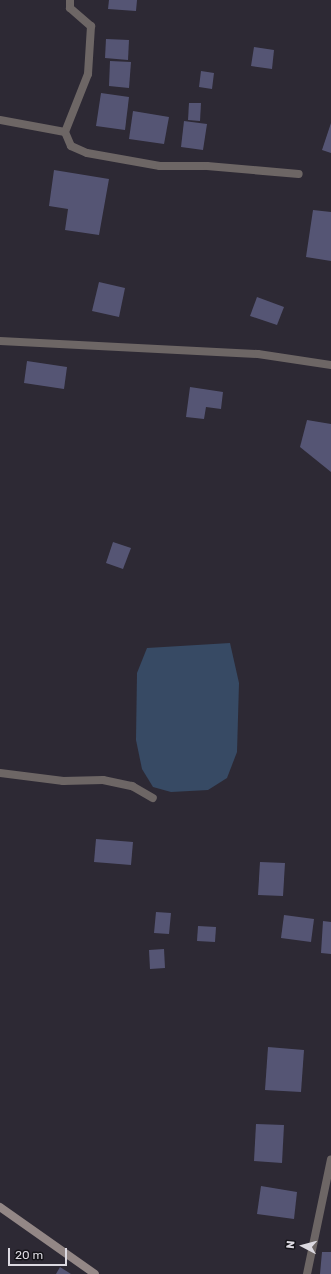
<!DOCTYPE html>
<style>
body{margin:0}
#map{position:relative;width:331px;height:1274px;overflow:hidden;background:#2d2934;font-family:Rubik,sans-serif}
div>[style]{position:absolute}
.water>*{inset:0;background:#374a64}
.building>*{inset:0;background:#555574}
.minor>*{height:8px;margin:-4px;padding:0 4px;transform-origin:4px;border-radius:4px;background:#6d6665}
.secondary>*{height:8px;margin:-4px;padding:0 4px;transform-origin:4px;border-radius:4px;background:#938786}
span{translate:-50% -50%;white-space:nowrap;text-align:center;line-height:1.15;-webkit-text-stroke:4px #141318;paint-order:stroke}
.north{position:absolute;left:283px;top:1226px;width:40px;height:40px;-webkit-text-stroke:3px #141318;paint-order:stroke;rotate:276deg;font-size:11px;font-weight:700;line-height:16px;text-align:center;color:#dcd9e1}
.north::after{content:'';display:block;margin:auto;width:14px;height:18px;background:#dcd9e1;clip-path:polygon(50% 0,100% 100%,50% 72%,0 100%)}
.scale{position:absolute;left:8px;top:1248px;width:59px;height:18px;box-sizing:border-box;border:2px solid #dcd9e1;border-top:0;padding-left:5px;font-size:12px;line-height:14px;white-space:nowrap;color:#dcd9e1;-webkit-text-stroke:3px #141318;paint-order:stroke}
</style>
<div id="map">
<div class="water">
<i style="clip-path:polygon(230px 643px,239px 683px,237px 752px,227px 778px,208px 790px,171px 792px,153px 787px,142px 769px,136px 740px,137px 673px,147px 648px)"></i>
</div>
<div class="building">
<i style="clip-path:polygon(109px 0,137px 0,136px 11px,108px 9px)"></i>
<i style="clip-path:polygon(106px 39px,129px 40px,128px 60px,105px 58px)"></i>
<i style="clip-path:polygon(254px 47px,274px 50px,272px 69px,251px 66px)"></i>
<i style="clip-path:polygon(110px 61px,131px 62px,129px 88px,109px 86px)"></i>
<i style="clip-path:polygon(201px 71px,214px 73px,212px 89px,199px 87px)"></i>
<i style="clip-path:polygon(101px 93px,129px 97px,125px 130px,96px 126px)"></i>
<i style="clip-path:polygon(189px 103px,201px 103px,200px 121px,188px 120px)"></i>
<i style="clip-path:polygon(133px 111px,169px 117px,164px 144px,129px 139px)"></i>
<i style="clip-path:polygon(184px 121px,207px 124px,203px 150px,181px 147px)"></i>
<i style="clip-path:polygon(331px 123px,331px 153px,322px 150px)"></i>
<i style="clip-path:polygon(54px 170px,109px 179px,99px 235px,65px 230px,68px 209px,49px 206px)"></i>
<i style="clip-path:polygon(313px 210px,331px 212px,331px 261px,306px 257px)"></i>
<i style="clip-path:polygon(99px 282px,125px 288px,119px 317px,92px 311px)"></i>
<i style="clip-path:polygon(257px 297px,284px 307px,277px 325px,250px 316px)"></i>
<i style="clip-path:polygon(27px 361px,67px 367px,64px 389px,24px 383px)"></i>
<i style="clip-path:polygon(190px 387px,223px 392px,221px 409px,206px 407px,204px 419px,186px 417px)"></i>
<i style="clip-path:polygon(307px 420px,331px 424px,331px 472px,300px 447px)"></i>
<i style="clip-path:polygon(113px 542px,131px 548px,123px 569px,106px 563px)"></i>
<i style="clip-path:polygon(96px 839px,133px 842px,131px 865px,94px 862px)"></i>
<i style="clip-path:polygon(260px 862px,285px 863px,283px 896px,258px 895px)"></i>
<i style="clip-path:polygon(156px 912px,171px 913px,169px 934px,154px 933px)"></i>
<i style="clip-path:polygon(284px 915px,314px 919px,311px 942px,281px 938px)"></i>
<i style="clip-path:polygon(323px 921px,331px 922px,331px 954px,321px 953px)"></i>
<i style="clip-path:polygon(198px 926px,216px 927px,215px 942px,197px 941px)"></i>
<i style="clip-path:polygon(164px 949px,165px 968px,150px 969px,149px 950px)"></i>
<i style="clip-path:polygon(268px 1047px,304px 1050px,301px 1092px,265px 1090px)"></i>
<i style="clip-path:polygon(256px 1124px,284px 1125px,282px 1163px,254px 1161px)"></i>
<i style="clip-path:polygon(261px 1186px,297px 1192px,294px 1219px,257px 1214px)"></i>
<i style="clip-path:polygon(322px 1252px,331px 1252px,331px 1274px,320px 1274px)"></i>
<i style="clip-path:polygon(60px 1267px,71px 1274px,56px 1274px)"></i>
</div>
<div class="minor">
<i style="left:70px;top:0;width:8px;rotate:90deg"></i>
<i style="left:70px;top:8px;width:28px;rotate:41deg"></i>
<i style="left:91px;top:26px;width:48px;rotate:93.6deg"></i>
<i style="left:88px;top:74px;width:62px;rotate:111.6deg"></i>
<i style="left:65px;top:132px;width:15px;rotate:67deg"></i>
<i style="left:71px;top:146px;width:17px;rotate:24deg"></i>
<i style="left:87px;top:153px;width:74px;rotate:10.1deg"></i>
<i style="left:160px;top:166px;width:47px"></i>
<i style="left:207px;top:166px;width:92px;rotate:5deg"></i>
<i style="left:0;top:120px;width:66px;rotate:10.5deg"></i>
<i style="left:0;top:341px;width:258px;rotate:2.9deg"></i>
<i style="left:258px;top:354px;width:74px;rotate:8.6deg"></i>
<i style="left:0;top:773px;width:64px;rotate:7.2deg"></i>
<i style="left:63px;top:781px;width:40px;rotate:-1.4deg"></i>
<i style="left:103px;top:780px;width:30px;rotate:12deg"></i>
<i style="left:132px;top:786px;width:24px;rotate:30deg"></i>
<i style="left:307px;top:1274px;width:117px;rotate:-78.2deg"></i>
</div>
<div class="secondary">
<i style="left:0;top:1207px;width:116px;rotate:35.2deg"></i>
</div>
<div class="north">N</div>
<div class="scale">20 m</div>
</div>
